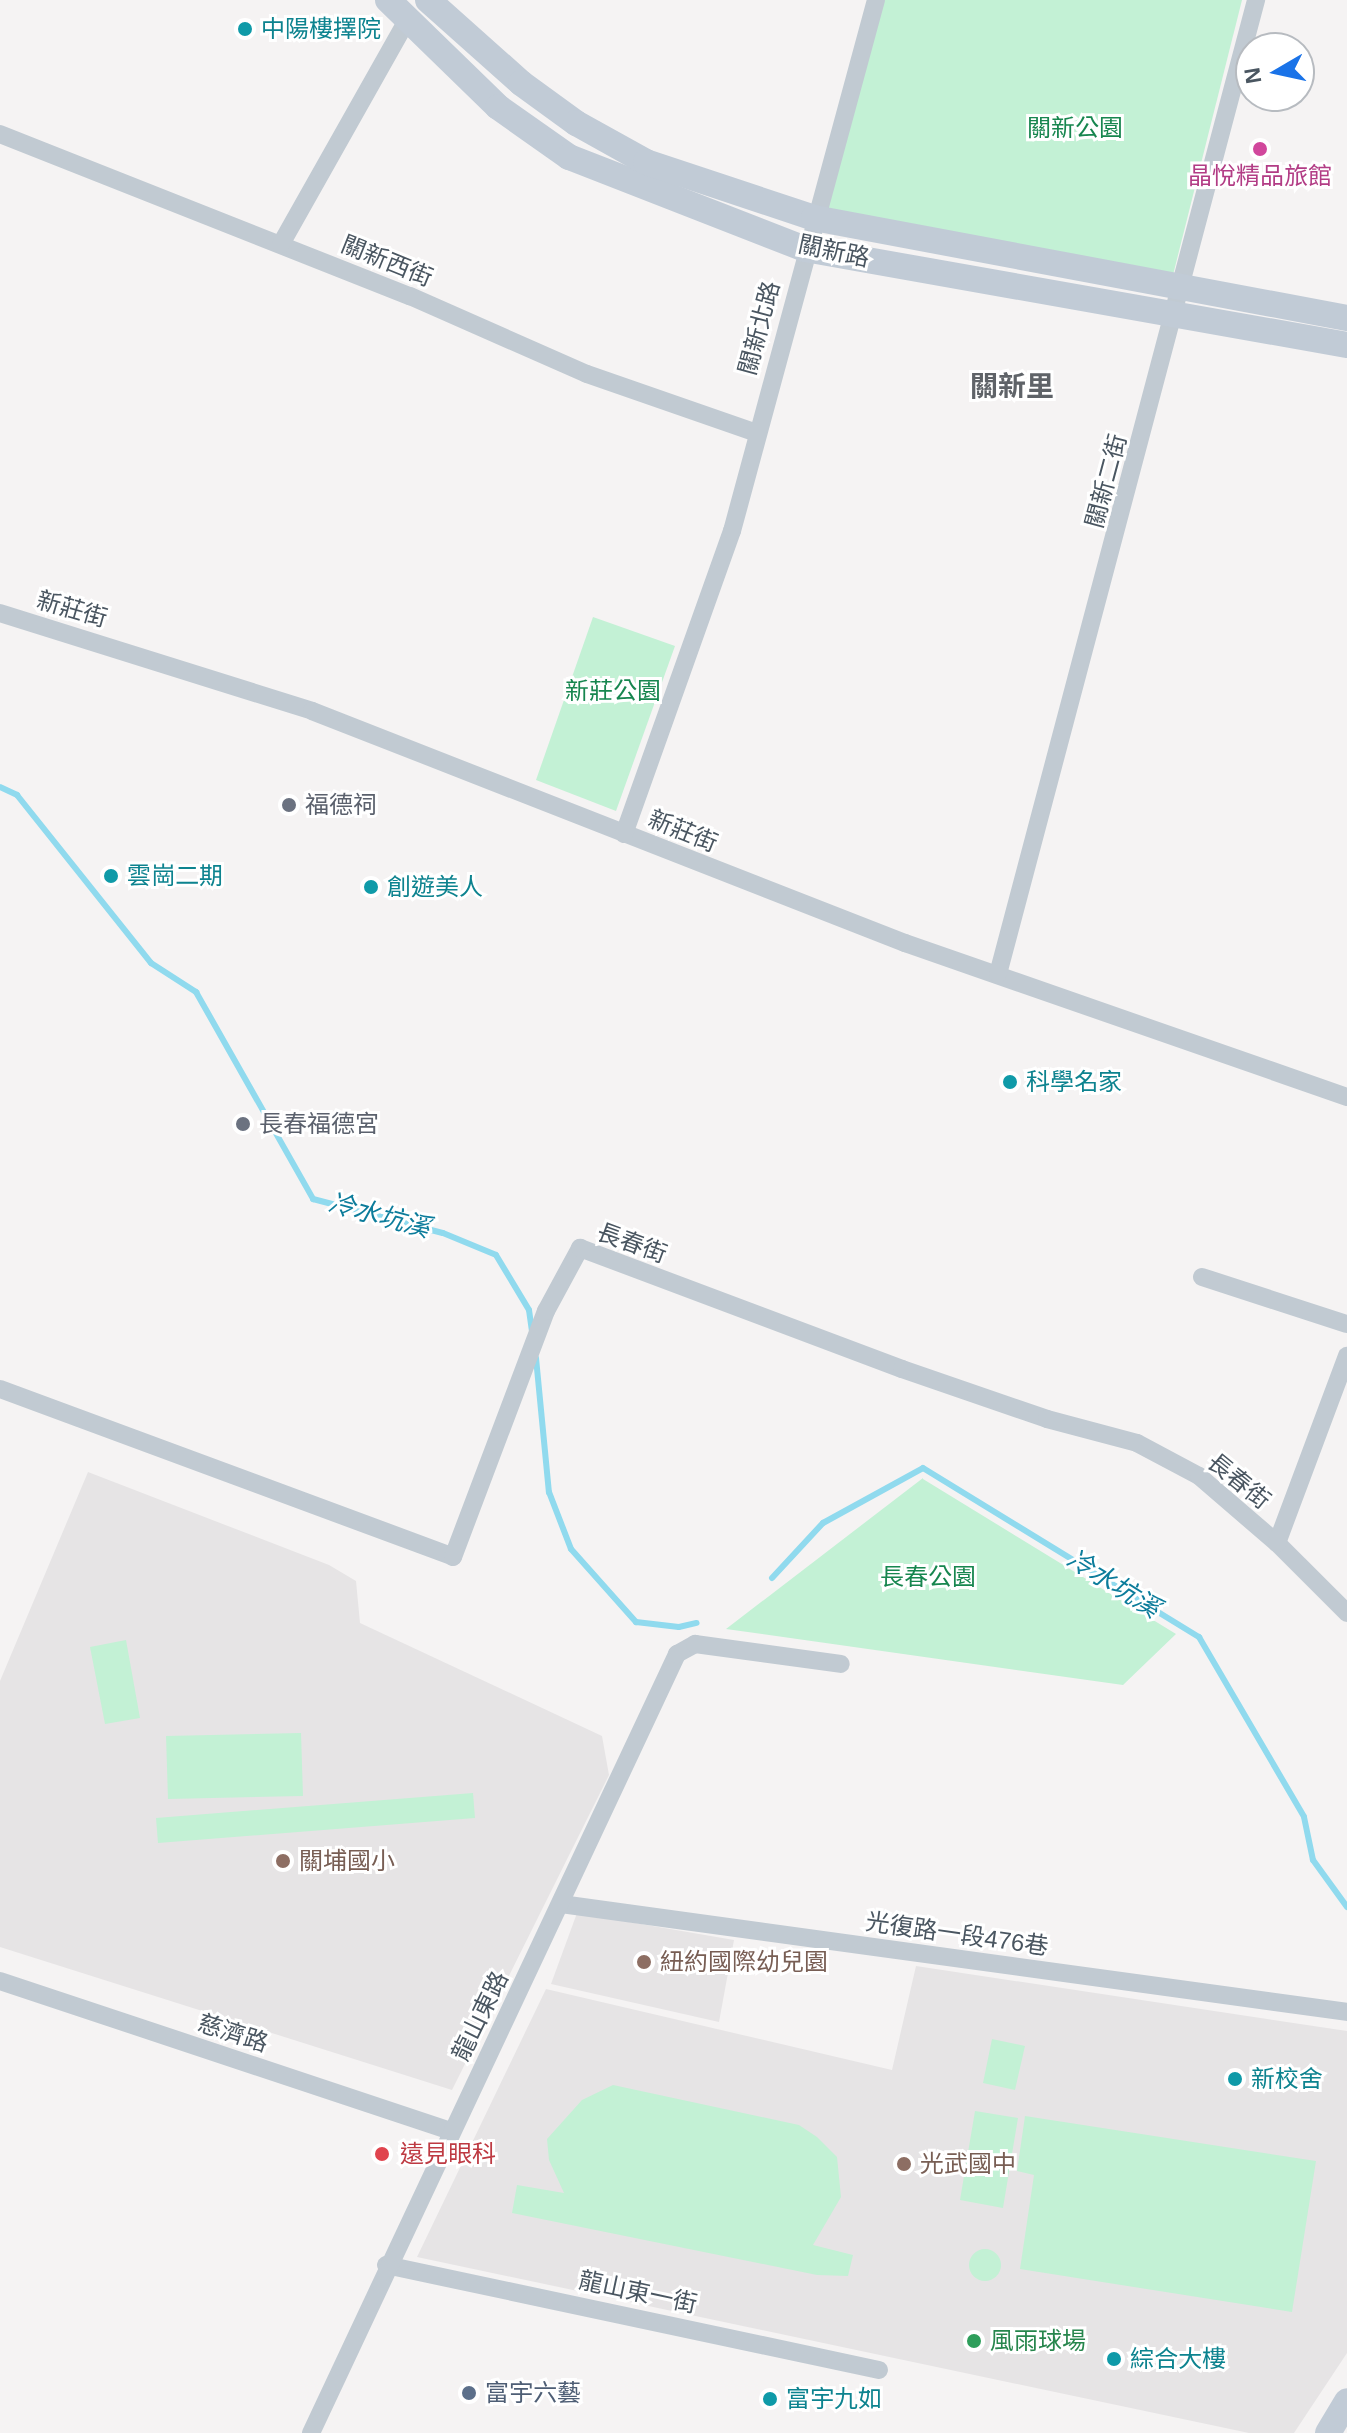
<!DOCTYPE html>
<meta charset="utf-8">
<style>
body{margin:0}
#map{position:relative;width:1347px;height:2433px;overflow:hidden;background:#f5f3f3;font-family:Helvetica,"Noto Sans TC",sans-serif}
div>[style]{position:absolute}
.education>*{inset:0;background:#e6e4e5}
.green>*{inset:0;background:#c3f1d5}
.round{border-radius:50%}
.stream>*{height:6px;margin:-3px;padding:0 3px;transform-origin:3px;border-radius:3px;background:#90daee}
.street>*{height:18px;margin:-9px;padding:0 9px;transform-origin:9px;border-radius:9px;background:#c1cad2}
.secondary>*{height:26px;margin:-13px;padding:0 13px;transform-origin:13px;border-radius:13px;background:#c1cbd6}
.dots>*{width:22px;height:22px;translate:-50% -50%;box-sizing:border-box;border:4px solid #fff;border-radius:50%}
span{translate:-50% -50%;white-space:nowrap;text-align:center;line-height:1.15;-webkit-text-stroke:6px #fff;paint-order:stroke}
.culture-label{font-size:24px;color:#0d838f}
.left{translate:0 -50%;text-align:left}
.park-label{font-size:24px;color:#17864f}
.hotel-label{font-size:24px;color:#b23c85}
.street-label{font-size:24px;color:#4a5661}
.worship-label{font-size:24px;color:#5b616d}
.education-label{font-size:24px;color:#785e54}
.health-label{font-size:24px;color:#be3a42}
.leisure-label{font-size:24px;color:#27864d}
.service-label{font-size:24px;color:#4e5e75}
.water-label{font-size:26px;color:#0c7c9b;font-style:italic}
.quarter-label{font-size:28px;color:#5f6368;font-weight:700}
.north{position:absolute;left:1235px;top:32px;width:80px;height:80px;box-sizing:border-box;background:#fff;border:2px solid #b7bbc0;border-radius:50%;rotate:261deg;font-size:22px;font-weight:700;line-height:32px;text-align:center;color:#4a5661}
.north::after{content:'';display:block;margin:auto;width:28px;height:36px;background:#1a73e8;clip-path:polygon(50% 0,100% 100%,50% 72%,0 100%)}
</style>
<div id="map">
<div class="education">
<i style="clip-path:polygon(88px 1472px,329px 1565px,356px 1581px,360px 1623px,602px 1736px,609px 1775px,452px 2090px,0 1947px,0 1681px)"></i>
<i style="clip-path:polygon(577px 1913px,734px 1940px,719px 2022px,551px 1984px)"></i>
<i style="clip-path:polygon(916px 1966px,1347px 2031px,1347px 2353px,1294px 2433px,1249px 2433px,417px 2257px,546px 1989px,892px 2070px)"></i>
</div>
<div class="green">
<i style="clip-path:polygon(869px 0,1242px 0,1173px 275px,823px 214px)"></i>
<i style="clip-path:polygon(593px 617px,675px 646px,616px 811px,536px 780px)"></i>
<i style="clip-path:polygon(923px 1478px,923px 1479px,1176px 1634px,1123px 1685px,726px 1629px)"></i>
<i style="clip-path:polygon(126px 1640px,140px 1718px,105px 1724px,90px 1647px)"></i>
<i style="clip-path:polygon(301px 1733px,303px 1796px,168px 1799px,166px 1736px)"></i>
<i style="clip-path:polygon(473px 1793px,475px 1818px,158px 1843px,156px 1818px)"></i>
<i style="clip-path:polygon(992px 2039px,1025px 2046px,1015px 2090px,983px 2083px)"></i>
<i style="clip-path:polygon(613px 2085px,799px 2125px,817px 2137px,837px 2157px,841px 2197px,813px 2245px,853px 2255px,848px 2276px,817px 2275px,512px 2213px,517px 2185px,564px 2193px,549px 2160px,547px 2139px,582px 2100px)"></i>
<i style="clip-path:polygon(975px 2111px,1018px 2118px,1003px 2208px,960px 2200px)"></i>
<i style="clip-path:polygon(1025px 2116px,1316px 2161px,1292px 2312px,1020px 2269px,1034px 2175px,1017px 2171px)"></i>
<i class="round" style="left:969px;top:2249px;width:32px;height:32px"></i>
</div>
<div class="stream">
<i style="left:0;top:787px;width:19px;rotate:25deg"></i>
<i style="left:17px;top:795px;width:215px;rotate:51.4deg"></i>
<i style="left:151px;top:963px;width:54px;rotate:32.8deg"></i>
<i style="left:196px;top:992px;width:238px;rotate:60.5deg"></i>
<i style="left:313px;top:1199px;width:134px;rotate:14.7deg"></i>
<i style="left:443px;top:1233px;width:57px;rotate:22.5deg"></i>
<i style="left:496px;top:1255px;width:64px;rotate:59deg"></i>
<i style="left:529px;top:1310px;width:21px;rotate:82deg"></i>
<i style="left:536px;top:1358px;width:135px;rotate:84.5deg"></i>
<i style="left:549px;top:1492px;width:61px;rotate:68.9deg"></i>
<i style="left:571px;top:1549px;width:98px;rotate:48.3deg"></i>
<i style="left:636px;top:1622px;width:43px;rotate:6.6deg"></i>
<i style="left:679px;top:1627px;width:18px;rotate:-13deg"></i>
<i style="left:772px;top:1578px;width:75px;rotate:-47.2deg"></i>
<i style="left:823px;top:1523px;width:114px;rotate:-28.8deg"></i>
<i style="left:923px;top:1468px;width:324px;rotate:31.5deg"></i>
<i style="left:1199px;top:1637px;width:208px;rotate:59.7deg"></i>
<i style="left:1304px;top:1817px;width:44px;rotate:78.2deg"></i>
<i style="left:1313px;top:1860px;width:58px;rotate:54.1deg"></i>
</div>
<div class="street">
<i style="left:0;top:134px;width:441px;rotate:21.6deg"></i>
<i style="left:410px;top:296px;width:193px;rotate:23.8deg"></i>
<i style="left:587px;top:374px;width:179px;rotate:19.2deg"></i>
<i style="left:281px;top:244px;width:257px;rotate:-60.6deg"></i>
<i style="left:0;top:613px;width:327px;rotate:17.4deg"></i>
<i style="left:312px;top:711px;width:637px;rotate:21.37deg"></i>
<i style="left:905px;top:943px;width:468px;rotate:19.2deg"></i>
<i style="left:624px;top:834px;width:322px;rotate:-70.4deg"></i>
<i style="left:732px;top:531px;width:550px;rotate:-74.83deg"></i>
<i style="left:998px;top:974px;width:1008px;rotate:-75.16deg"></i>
<i style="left:1202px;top:1277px;width:152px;rotate:18deg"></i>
<i style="left:0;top:1389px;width:483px;rotate:20.3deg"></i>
<i style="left:453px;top:1557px;width:263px;rotate:-69.3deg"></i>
<i style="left:546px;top:1311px;width:72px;rotate:-61.6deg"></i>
<i style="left:580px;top:1248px;width:344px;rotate:20.6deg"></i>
<i style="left:902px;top:1369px;width:153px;rotate:19deg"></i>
<i style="left:1047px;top:1419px;width:93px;rotate:14.9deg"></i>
<i style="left:1137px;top:1443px;width:70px;rotate:28deg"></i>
<i style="left:1199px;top:1476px;width:103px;rotate:40.7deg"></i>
<i style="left:1277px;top:1543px;width:99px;rotate:45deg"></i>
<i style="left:1277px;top:1543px;width:200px;rotate:-69.5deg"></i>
<i style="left:561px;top:1904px;width:793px;rotate:7.82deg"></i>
<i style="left:0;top:1981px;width:475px;rotate:18.4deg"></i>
<i style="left:386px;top:2265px;width:504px;rotate:12.02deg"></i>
<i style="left:311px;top:2433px;width:861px;rotate:-64.83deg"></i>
<i style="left:677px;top:1654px;width:21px;rotate:-29deg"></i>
<i style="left:695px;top:1644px;width:147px;rotate:7.8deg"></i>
</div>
<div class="secondary">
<i style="left:388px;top:0;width:153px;rotate:44.2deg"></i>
<i style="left:498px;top:107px;width:87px;rotate:35.2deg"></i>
<i style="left:569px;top:157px;width:253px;rotate:21.3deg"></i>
<i style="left:805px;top:249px;width:550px;rotate:10.04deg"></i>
<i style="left:428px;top:0;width:125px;rotate:41.7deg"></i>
<i style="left:521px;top:83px;width:68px;rotate:36deg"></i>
<i style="left:576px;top:123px;width:80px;rotate:29.1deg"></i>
<i style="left:646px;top:162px;width:177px;rotate:18.4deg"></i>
<i style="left:814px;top:218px;width:542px;rotate:10.63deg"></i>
<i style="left:1328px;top:2433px;width:37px;rotate:-59deg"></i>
</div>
<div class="dots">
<i style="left:245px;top:29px;background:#0f9aa8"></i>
<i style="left:1260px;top:149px;background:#d1479c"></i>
<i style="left:289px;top:805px;background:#6b7280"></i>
<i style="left:111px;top:876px;background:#0f9aa8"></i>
<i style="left:371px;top:887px;background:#0f9aa8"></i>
<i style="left:1010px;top:1082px;background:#0f9aa8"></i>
<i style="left:243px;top:1124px;background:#6b7280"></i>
<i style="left:283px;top:1861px;background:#8d6e63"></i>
<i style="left:644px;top:1962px;background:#8d6e63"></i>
<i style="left:1235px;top:2079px;background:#0f9aa8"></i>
<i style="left:382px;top:2154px;background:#e0444e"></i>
<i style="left:904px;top:2164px;background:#8d6e63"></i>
<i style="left:974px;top:2341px;background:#2e9e5b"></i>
<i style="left:1114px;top:2359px;background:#0f9aa8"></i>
<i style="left:469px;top:2393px;background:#5c6f8a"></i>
<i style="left:770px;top:2399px;background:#0f9aa8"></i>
</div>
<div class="culture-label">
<span class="left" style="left:261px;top:29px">中陽樓擇院</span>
<span class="left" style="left:127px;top:876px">雲崗二期</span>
<span class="left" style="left:387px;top:887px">創遊美人</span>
<span class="left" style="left:1026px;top:1082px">科學名家</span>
<span class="left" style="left:1251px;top:2079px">新校舍</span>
<span class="left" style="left:1130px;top:2359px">綜合大樓</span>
<span class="left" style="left:786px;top:2399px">富宇九如</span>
</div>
<div class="park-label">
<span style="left:1075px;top:128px">關新公園</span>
<span style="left:613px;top:691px">新莊公園</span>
<span style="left:928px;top:1577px">長春公園</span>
</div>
<div class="hotel-label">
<span style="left:1260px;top:176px">晶悅精品旅館</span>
</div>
<div class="street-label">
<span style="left:834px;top:251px;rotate:12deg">關新路</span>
<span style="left:387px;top:261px;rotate:22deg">關新西街</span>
<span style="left:759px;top:328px;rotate:-75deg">關新北路</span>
<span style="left:1106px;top:481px;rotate:-75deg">關新二街</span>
<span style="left:72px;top:609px;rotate:16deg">新莊街</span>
<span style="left:683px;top:831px;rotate:22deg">新莊街</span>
<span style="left:632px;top:1243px;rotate:20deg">長春街</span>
<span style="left:1239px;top:1481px;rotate:39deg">長春街</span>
<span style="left:957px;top:1934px;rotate:8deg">光復路一段476巷</span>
<span style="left:480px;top:2016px;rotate:-64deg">龍山東路</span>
<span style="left:233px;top:2033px;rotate:18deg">慈濟路</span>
<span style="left:638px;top:2292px;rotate:12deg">龍山東一街</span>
</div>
<div class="worship-label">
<span class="left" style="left:305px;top:805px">福德祠</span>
<span class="left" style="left:259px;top:1124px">長春福德宮</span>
</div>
<div class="education-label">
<span class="left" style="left:299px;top:1861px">關埔國小</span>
<span class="left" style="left:660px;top:1962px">紐約國際幼兒園</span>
<span class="left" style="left:920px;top:2164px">光武國中</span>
</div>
<div class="health-label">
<span class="left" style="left:400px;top:2154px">遠見眼科</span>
</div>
<div class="leisure-label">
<span class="left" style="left:990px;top:2341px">風雨球場</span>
</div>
<div class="service-label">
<span class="left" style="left:485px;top:2393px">富宇六藝</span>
</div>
<div class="water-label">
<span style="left:379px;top:1216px;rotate:15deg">冷水坑溪</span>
<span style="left:1113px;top:1584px;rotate:32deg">冷水坑溪</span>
</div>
<div class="quarter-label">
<span style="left:1012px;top:387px">關新里</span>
</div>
<div class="north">N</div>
</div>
